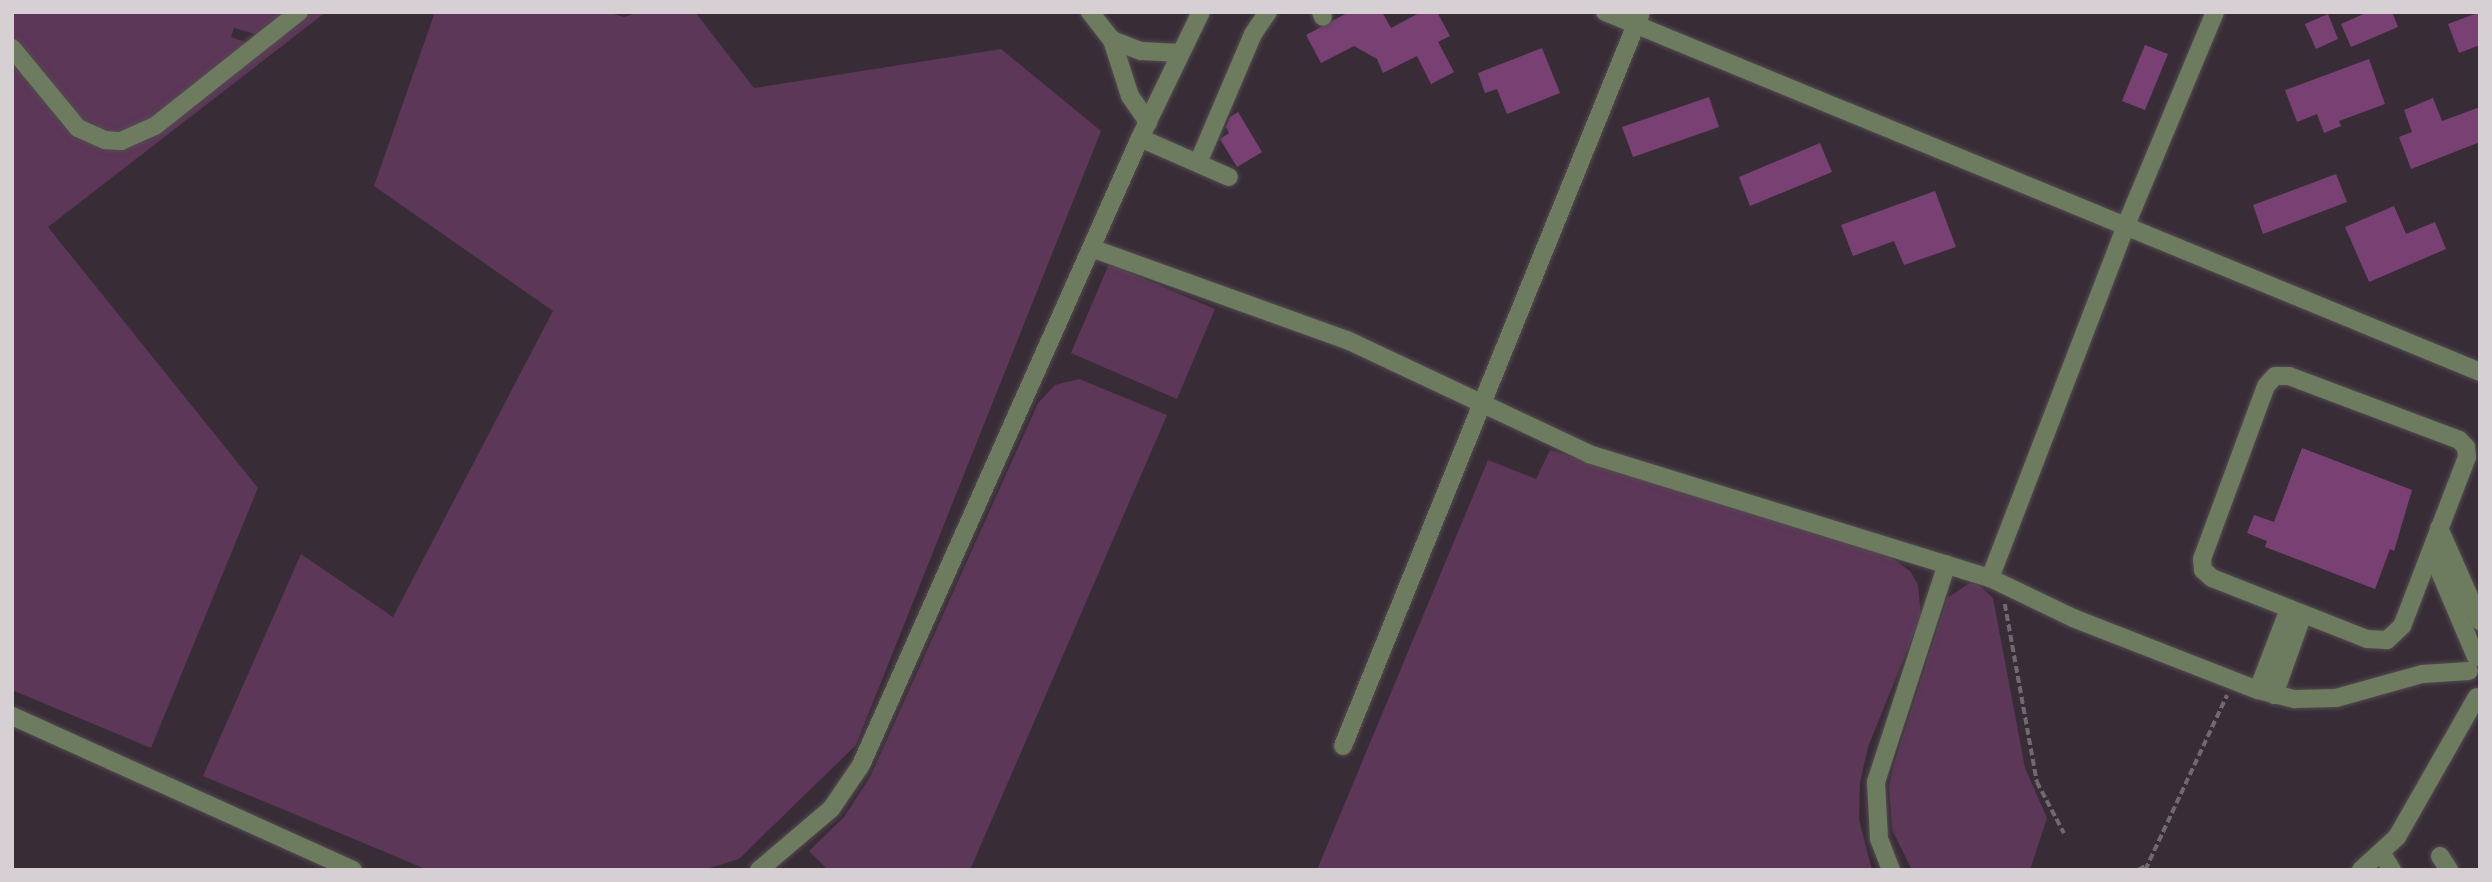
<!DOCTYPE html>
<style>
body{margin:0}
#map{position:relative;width:2492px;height:882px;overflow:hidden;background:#382d36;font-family:Commissioner,sans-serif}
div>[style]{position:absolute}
.green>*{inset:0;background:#5c3757}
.building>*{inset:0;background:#794173}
.path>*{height:3.5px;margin-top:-1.75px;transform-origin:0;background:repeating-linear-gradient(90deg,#726870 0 7px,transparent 0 10.5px)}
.roads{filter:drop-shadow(0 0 2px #544a52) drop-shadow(0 0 2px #544a52)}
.minor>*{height:18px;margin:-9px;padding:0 9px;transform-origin:9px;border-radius:9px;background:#6d7b5e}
span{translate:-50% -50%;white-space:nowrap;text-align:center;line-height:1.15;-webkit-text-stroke:5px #2d232c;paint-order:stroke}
.frame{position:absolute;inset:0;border:14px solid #d6cfd4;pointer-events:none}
</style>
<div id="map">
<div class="green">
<i style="clip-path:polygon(12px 12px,292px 12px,262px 36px,234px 28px,231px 37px,254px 45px,152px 123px,122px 136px,87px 128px,12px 40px)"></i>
<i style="clip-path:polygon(306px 12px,326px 12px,48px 227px,258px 488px,151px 748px,12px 690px,12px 54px,62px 118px,111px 146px)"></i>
<i style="clip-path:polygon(435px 12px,607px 12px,624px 17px,640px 12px,695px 12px,754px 88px,1001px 49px,1101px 131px,856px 745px,739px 859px,703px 870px,428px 870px,203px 776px,301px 554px,393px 617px,553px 311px,374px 186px)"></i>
<i style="clip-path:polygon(1109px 264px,1215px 309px,1177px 399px,1071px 353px)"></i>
<i style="clip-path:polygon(1079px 379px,1167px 415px,970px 870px,828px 870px,809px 851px,844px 817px,870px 777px,1038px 403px,1055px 385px)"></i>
<i style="clip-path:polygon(1550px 450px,1885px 553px,1910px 571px,1918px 585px,1921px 616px,1868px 747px,1860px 783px,1859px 820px,1872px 870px,1317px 870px,1488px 460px,1536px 479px)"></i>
<i style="clip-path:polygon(1970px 583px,1979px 585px,1993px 598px,2025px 768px,2047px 818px,2030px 870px,1912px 870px,1892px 830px,1889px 786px,1894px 764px,1947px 598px)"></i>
</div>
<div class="building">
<i style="clip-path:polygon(1349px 12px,1382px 12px,1391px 28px,1421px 12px,1437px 12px,1450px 36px,1438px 42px,1454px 72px,1431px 84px,1417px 56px,1383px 73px,1377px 59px,1354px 46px,1321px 63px,1306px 35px)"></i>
<i style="clip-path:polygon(2368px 12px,2392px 12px,2398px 27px,2351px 47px,2341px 24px)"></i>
<i style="clip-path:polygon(2480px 12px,2480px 45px,2459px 53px,2448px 24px)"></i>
<i style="clip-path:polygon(2328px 14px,2338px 39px,2316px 49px,2305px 24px)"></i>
<i style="clip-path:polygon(2145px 45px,2168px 54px,2145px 110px,2122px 101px)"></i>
<i style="clip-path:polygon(1542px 48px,1560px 93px,1507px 114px,1497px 89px,1485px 93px,1478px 73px)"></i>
<i style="clip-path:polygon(2369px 59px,2385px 104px,2339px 121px,2341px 126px,2324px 133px,2317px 114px,2297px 122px,2285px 90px)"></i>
<i style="clip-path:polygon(1709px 97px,1719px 127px,1633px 157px,1622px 127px)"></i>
<i style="clip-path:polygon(2433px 98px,2442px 121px,2480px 107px,2480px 142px,2411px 169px,2399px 137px,2412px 132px,2404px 110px)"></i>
<i style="clip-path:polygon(1238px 112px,1262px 152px,1237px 167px,1220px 139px,1229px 133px,1226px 127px,1230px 117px)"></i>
<i style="clip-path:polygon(1820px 143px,1832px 172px,1750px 206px,1739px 177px)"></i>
<i style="clip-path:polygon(2336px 174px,2347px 202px,2263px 234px,2253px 205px)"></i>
<i style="clip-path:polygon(1935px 191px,1956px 247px,1904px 265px,1894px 241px,1853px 256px,1841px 225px)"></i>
<i style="clip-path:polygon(2394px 206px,2406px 234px,2435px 222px,2446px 249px,2369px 282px,2345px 227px)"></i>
<i style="clip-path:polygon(2302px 448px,2412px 490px,2394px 551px,2390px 549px,2375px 589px,2265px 547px,2267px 541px,2247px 533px,2254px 515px,2274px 522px)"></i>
</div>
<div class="path">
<i style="left:2005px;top:604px;width:181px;rotate:79.8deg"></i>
<i style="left:2037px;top:782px;width:58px;rotate:62.1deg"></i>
<i style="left:2138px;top:870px;width:8px;rotate:-30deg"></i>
<i style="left:2145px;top:870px;width:193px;rotate:-64.9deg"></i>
</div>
<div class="roads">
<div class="minor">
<i style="left:1090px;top:12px;width:36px;rotate:52deg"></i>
<i style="left:1112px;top:40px;width:59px;rotate:72.2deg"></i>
<i style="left:1130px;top:96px;width:32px;rotate:55deg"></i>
<i style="left:1321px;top:12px;width:5px;rotate:68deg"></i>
<i style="left:1605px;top:12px;width:946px;rotate:22.36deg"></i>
<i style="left:1112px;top:40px;width:31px;rotate:21deg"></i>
<i style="left:1141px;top:51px;width:39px;rotate:3deg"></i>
<i style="left:12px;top:48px;width:104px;rotate:50.5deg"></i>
<i style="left:78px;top:128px;width:30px;rotate:24deg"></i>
<i style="left:105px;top:140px;width:16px;rotate:4deg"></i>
<i style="left:121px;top:141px;width:37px;rotate:-24deg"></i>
<i style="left:155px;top:126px;width:184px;rotate:-38.4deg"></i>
<i style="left:1140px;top:138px;width:97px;rotate:23.7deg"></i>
<i style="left:1198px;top:163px;width:140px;rotate:-66.9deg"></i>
<i style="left:1253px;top:34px;width:27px;rotate:-56deg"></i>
<i style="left:1094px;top:249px;width:269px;rotate:19.8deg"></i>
<i style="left:1347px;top:340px;width:268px;rotate:25.2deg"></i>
<i style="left:1589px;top:454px;width:420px;rotate:17.2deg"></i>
<i style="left:1990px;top:578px;width:92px;rotate:25.7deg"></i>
<i style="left:2073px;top:618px;width:199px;rotate:21.3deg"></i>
<i style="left:2258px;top:690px;width:38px;rotate:14deg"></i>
<i style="left:2295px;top:699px;width:41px;rotate:-1.4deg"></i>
<i style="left:2336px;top:698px;width:89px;rotate:-15.6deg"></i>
<i style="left:2422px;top:674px;width:47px;rotate:-3.7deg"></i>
<i style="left:2275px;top:376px;width:14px"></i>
<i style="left:2289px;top:376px;width:182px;rotate:20.6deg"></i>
<i style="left:2459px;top:440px;width:10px;rotate:45deg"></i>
<i style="left:2466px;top:447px;width:10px;rotate:84deg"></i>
<i style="left:2467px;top:457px;width:181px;rotate:111deg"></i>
<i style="left:2402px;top:626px;width:21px;rotate:137deg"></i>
<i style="left:2387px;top:640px;width:20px;rotate:-177deg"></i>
<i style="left:2367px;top:639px;width:167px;rotate:-158.5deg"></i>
<i style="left:2212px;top:578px;width:12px;rotate:-138deg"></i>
<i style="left:2203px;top:570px;width:11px;rotate:-95deg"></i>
<i style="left:2202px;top:559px;width:184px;rotate:-69.7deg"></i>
<i style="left:2266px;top:386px;width:13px;rotate:-48deg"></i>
<i style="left:2439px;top:528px;width:102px;rotate:66.2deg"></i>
<i style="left:2431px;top:551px;width:115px;rotate:67deg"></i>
<i style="left:1990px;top:578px;width:378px;rotate:-68.9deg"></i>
<i style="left:2126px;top:225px;width:231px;rotate:-67.3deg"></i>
<i style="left:2258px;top:690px;width:87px;rotate:-69.1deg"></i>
<i style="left:2274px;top:695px;width:86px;rotate:-70.3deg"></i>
<i style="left:12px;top:716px;width:374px;rotate:24.3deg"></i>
<i style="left:1343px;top:746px;width:792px;rotate:-67.9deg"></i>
<i style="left:2382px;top:854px;width:19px;rotate:58deg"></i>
<i style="left:2440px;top:856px;width:17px;rotate:57deg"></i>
<i style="left:759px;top:870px;width:94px;rotate:-40.3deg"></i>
<i style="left:831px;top:809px;width:53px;rotate:-55.7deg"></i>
<i style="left:861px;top:765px;width:686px;rotate:-66.01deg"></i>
<i style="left:1140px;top:138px;width:140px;rotate:-64.2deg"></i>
<i style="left:1891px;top:870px;width:34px;rotate:-111deg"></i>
<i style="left:1879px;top:838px;width:56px;rotate:-93.1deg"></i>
<i style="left:1876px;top:782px;width:229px;rotate:-72deg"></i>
<i style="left:2361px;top:870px;width:49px;rotate:-42.5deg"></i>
<i style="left:2397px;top:837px;width:161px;rotate:-60.3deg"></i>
</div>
</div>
<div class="frame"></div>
</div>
